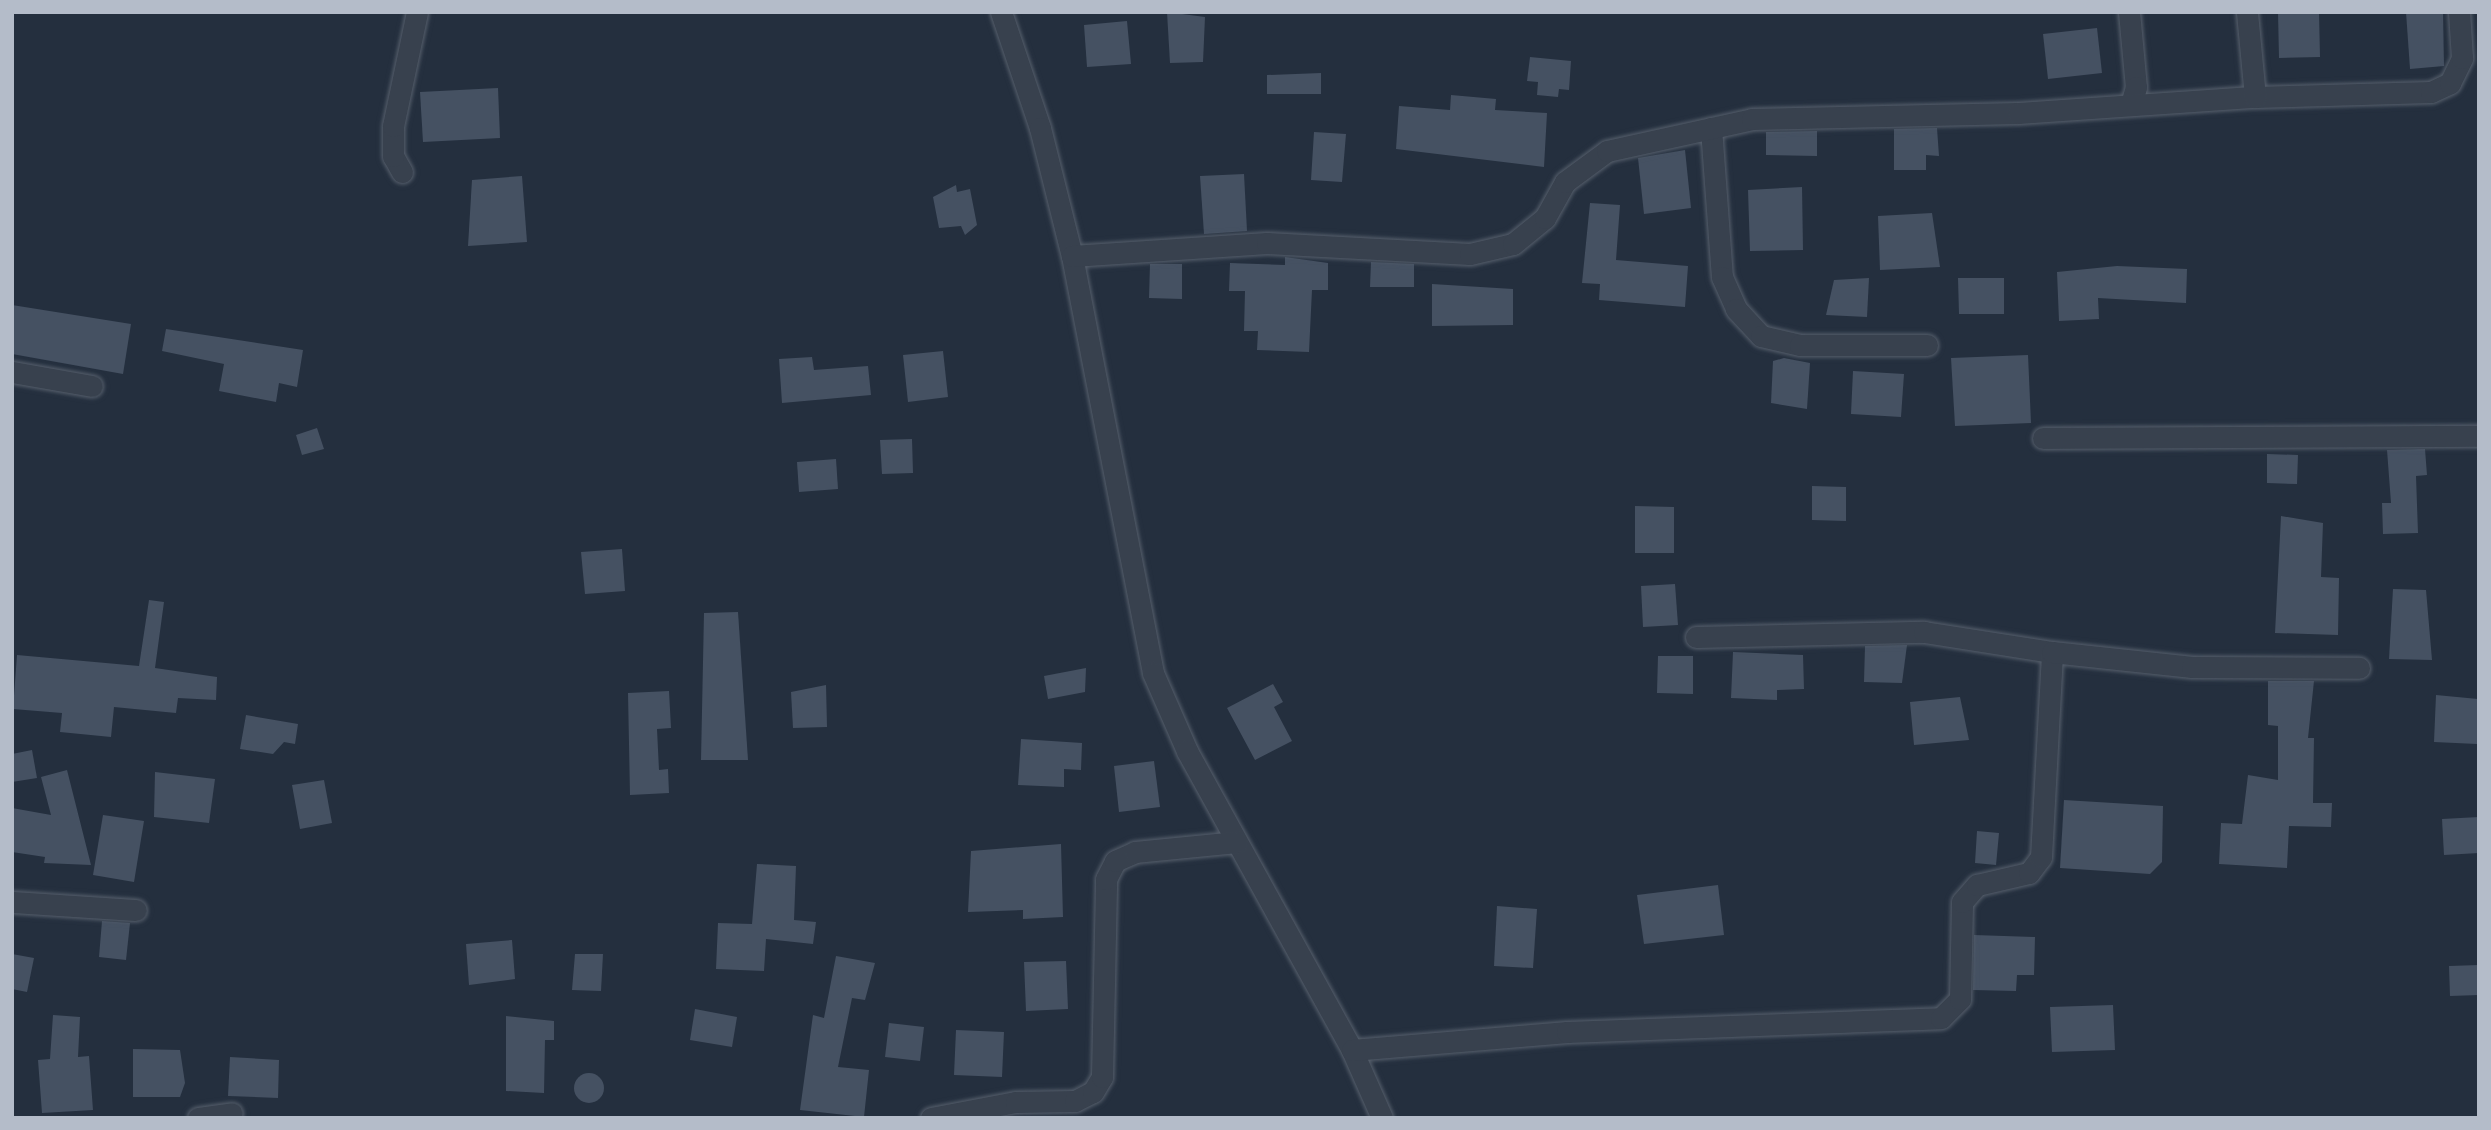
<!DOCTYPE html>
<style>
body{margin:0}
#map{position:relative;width:2491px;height:1130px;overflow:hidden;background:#242f3e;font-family:"Noto Sans",sans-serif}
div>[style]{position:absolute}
.building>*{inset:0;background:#455162}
.round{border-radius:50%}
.roads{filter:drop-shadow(0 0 2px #565f6c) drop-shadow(0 0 2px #565f6c)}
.minor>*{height:21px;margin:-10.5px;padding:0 10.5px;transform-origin:10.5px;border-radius:10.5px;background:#38414e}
span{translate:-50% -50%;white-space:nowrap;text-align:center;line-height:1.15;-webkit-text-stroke:7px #1d2633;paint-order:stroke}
.frame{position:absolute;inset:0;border:14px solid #b4bcc9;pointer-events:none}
</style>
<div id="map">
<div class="building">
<i style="clip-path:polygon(1167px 12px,1205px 17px,1203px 62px,1170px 63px)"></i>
<i style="clip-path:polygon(2278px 12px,2319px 12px,2320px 57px,2279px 58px)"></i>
<i style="clip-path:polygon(2406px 12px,2443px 12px,2444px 66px,2410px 69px)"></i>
<i style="clip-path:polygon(1127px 21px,1131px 64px,1087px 67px,1084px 25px)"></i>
<i style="clip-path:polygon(2097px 28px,2102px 73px,2048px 79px,2043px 34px)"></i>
<i style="clip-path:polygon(1530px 57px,1571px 61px,1569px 90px,1559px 89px,1558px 97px,1537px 95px,1538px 82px,1527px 81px)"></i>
<i style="clip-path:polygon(1321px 73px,1321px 94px,1267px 94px,1267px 75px)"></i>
<i style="clip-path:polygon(498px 88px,500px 138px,423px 142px,420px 92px)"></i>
<i style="clip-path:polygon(1451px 95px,1496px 99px,1495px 110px,1547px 113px,1544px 167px,1396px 149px,1399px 106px,1450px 110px)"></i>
<i style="clip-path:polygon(1937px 128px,1939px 156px,1926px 155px,1926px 170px,1894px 170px,1894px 129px)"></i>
<i style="clip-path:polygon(1817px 131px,1817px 156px,1766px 155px,1766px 132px)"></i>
<i style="clip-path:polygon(1314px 132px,1346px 134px,1342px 182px,1311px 180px)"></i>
<i style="clip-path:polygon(1685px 150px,1691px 208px,1644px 214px,1638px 158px)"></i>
<i style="clip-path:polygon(1244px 174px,1247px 231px,1204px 234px,1200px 176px)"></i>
<i style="clip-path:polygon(522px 176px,527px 242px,468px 246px,472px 180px)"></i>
<i style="clip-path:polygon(956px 185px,957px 192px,970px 189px,977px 225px,965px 235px,961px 226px,939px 228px,933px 197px)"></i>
<i style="clip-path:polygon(1802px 187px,1803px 250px,1750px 251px,1748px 190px)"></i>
<i style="clip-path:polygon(1590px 203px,1620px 205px,1616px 260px,1688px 266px,1685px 307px,1599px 300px,1600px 284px,1582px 283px)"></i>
<i style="clip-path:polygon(1932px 213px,1940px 267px,1880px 270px,1878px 216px)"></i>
<i style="clip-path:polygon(1285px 257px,1328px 263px,1328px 290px,1312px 290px,1309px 352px,1257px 350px,1258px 331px,1244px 331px,1245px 291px,1229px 291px,1230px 263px,1285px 265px)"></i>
<i style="clip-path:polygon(1371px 262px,1414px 264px,1414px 287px,1370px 287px)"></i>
<i style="clip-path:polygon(1150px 264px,1182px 264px,1182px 299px,1149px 298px)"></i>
<i style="clip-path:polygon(2117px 266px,2187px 269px,2186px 303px,2098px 298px,2099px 319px,2059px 321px,2057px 272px)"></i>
<i style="clip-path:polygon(1869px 278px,1867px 317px,1826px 315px,1834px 280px)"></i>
<i style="clip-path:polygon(1958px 278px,2004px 278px,2004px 314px,1959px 314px)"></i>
<i style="clip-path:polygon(1432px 284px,1513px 289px,1513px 325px,1432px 326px)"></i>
<i style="clip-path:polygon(12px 305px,131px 324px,123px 374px,12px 354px)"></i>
<i style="clip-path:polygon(166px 329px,303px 350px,297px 387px,279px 383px,276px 402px,219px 391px,224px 364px,162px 351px)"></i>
<i style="clip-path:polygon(943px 351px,948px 397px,908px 402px,903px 355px)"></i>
<i style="clip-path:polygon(2028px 355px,2031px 423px,1955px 426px,1951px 358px)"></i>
<i style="clip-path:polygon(812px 357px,814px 370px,868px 366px,871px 395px,782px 403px,779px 359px)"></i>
<i style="clip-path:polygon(1784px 358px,1810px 363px,1807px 409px,1771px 403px,1773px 361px)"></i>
<i style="clip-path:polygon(1853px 371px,1904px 374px,1901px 417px,1851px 414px)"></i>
<i style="clip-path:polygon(317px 428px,324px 449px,302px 455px,296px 435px)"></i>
<i style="clip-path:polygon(912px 439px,913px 473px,882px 474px,880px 440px)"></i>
<i style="clip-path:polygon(2425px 449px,2427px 475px,2416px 476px,2418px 533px,2383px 534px,2382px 503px,2391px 503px,2387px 450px)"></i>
<i style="clip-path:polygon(2267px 454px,2298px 455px,2297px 484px,2267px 483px)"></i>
<i style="clip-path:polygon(836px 459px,838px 489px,799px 492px,797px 462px)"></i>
<i style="clip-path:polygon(1812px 486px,1846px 487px,1846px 521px,1812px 520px)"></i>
<i style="clip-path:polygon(1635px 506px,1674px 507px,1674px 553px,1635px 553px)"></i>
<i style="clip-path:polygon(2281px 516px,2323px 523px,2321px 577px,2339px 578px,2338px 635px,2275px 633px)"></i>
<i style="clip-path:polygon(622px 549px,625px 591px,585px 594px,581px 552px)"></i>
<i style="clip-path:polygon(1675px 584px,1678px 625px,1643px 627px,1641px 586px)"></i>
<i style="clip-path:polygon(2393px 589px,2426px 590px,2432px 660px,2389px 659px)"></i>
<i style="clip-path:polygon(149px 600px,164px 602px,155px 668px,217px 677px,216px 700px,178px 698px,176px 713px,114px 707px,111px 737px,60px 732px,62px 713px,13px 709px,17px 655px,139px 666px)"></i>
<i style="clip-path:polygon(738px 612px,748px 760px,701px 760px,704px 613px)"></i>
<i style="clip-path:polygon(1907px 645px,1902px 683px,1864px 682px,1865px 646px)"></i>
<i style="clip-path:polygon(1733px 652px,1803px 655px,1804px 689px,1777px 690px,1777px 700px,1731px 698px)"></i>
<i style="clip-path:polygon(1658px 656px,1693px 656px,1693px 694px,1657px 693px)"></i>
<i style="clip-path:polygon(1086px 668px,1085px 692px,1048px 699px,1044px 676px)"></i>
<i style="clip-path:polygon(2268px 681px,2314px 681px,2308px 738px,2314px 738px,2313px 803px,2332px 803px,2331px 827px,2289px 826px,2287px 868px,2219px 864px,2221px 823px,2242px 824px,2248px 775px,2278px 780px,2278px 726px,2268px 725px)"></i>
<i style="clip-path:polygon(1273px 684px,1283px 702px,1274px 707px,1292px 741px,1255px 760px,1227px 708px)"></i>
<i style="clip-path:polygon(826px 685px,827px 727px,793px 728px,791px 692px)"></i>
<i style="clip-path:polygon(669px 691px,671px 728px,657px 729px,659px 770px,668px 769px,669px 793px,630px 795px,628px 693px)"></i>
<i style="clip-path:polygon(2436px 695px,2478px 699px,2477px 744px,2434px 742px)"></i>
<i style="clip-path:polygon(1960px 697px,1969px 740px,1914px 745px,1910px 702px)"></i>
<i style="clip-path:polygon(246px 715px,298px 724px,295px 744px,284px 742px,273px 754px,240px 749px)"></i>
<i style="clip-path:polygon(1021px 739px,1082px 743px,1081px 770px,1064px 769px,1064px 787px,1018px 785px)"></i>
<i style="clip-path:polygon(32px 750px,37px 778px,12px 782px,12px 754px)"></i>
<i style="clip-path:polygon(1154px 761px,1160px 807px,1119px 812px,1114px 766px)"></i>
<i style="clip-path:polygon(67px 770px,91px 865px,44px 863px,45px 857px,12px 852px,12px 808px,51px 815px,41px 777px)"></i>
<i style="clip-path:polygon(155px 772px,215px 779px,209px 823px,154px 817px)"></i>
<i style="clip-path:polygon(324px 780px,332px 823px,300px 829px,292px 785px)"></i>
<i style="clip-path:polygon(2064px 800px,2163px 806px,2162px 862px,2150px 874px,2060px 868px)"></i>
<i style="clip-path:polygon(103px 815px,144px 821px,134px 882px,93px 875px)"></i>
<i style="clip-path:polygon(2479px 817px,2479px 853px,2444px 855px,2442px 819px)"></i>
<i style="clip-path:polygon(1977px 831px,1999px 833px,1996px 865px,1975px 863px)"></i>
<i style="clip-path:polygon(1061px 844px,1063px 917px,1023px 919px,1023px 910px,968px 912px,971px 851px)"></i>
<i style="clip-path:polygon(757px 864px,796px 866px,794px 920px,816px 922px,813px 944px,766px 939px,764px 971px,716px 969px,718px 923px,752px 924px)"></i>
<i style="clip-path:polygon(1718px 885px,1724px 935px,1644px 944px,1637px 895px)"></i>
<i style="clip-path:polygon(1497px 906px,1537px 909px,1533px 968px,1494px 966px)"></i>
<i style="clip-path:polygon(102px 921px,130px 923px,126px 960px,99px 957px)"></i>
<i style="clip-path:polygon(1974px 935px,2035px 937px,2034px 975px,2017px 975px,2016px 991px,1973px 990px)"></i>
<i style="clip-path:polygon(512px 940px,515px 979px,469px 985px,466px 944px)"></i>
<i style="clip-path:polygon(12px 954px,34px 958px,27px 992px,12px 989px)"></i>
<i style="clip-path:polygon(575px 954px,603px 954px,601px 991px,572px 990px)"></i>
<i style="clip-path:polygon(836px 956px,875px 963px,865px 1000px,852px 998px,838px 1067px,869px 1070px,864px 1117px,800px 1110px,813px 1015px,824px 1018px)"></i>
<i style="clip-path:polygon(1066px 961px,1068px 1009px,1026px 1011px,1024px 962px)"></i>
<i style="clip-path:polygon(2479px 965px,2479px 995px,2450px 996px,2449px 966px)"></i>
<i style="clip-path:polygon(2113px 1005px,2115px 1050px,2052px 1052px,2050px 1007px)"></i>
<i style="clip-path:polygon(695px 1009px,737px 1017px,732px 1047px,690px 1040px)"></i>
<i style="clip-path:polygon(53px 1015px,80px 1017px,78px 1057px,89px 1056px,93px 1110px,42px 1113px,38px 1060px,50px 1059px)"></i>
<i style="clip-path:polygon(506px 1016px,554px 1021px,554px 1040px,545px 1040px,544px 1093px,506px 1091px)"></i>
<i style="clip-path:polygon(889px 1023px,924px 1027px,920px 1061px,885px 1057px)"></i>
<i style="clip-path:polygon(956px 1030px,1004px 1032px,1002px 1077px,954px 1075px)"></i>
<i style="clip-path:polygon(133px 1049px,180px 1050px,185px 1083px,180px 1097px,133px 1097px)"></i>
<i style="clip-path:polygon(230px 1057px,279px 1060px,278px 1098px,228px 1096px)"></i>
<i class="round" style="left:574px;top:1073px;width:30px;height:30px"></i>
</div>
<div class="roads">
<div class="minor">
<i style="left:1001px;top:12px;width:122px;rotate:71.4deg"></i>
<i style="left:1040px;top:128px;width:132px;rotate:76deg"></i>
<i style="left:1072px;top:256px;width:425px;rotate:79deg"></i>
<i style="left:1153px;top:673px;width:85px;rotate:66.4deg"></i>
<i style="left:1187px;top:751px;width:342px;rotate:61.1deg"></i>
<i style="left:1352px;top:1050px;width:74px;rotate:66.2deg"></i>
<i style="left:2129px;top:12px;width:75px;rotate:84.7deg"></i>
<i style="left:2136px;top:87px;width:18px;rotate:106deg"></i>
<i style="left:2255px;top:97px;width:176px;rotate:-1.6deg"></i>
<i style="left:2431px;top:92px;width:21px;rotate:-25deg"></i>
<i style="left:2450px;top:83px;width:28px;rotate:-64deg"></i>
<i style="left:2462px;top:58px;width:46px;rotate:-93.7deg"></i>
<i style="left:1711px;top:128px;width:149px;rotate:85.8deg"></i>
<i style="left:1722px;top:277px;width:35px;rotate:66deg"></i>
<i style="left:1736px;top:309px;width:37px;rotate:47deg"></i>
<i style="left:1761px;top:336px;width:40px;rotate:13deg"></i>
<i style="left:1800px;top:345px;width:127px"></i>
<i style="left:402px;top:172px;width:18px;rotate:-119deg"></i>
<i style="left:393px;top:156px;width:30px;rotate:-90deg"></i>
<i style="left:393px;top:126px;width:116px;rotate:-78.1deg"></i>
<i style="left:1072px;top:256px;width:195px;rotate:-3.8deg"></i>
<i style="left:1267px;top:243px;width:203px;rotate:3.1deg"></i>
<i style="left:1470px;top:254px;width:44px;rotate:-13.1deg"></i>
<i style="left:1513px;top:244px;width:41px;rotate:-39.1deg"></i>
<i style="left:1545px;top:218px;width:41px;rotate:-60.9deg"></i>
<i style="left:1565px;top:182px;width:52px;rotate:-36.4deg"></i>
<i style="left:1607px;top:151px;width:148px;rotate:-12.4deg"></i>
<i style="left:1752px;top:119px;width:266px;rotate:-1.3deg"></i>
<i style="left:2018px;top:113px;width:238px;rotate:-3.9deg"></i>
<i style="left:2255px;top:97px;width:85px;rotate:-95.4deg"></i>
<i style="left:12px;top:372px;width:81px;rotate:9.9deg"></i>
<i style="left:2043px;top:438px;width:436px;rotate:-0.3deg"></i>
<i style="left:1696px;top:637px;width:228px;rotate:-1.3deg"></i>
<i style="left:1924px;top:632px;width:130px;rotate:8.9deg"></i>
<i style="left:12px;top:902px;width:124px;rotate:3.7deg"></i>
<i style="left:1352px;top:1050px;width:216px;rotate:-4.8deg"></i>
<i style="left:1567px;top:1032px;width:374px;rotate:-2.1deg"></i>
<i style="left:1941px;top:1018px;width:27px;rotate:-45deg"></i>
<i style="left:1960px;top:999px;width:97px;rotate:-88.8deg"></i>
<i style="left:1962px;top:902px;width:23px;rotate:-49deg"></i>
<i style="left:1977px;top:885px;width:53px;rotate:-13deg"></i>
<i style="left:2029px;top:873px;width:20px;rotate:-53deg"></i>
<i style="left:2041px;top:857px;width:205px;rotate:-86.9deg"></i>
<i style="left:2052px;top:652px;width:141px;rotate:6.1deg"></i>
<i style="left:2192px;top:667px;width:167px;rotate:0.3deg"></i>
<i style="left:198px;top:1118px;width:34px;rotate:-8deg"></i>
<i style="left:931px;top:1118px;width:86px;rotate:-10.7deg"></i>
<i style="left:1016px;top:1102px;width:59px;rotate:-1deg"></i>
<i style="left:1075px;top:1101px;width:20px;rotate:-27deg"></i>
<i style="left:1093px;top:1092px;width:17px;rotate:-59deg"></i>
<i style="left:1102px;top:1077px;width:198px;rotate:-88.8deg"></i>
<i style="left:1106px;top:879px;width:20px;rotate:-63deg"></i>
<i style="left:1115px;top:861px;width:22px;rotate:-24deg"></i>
<i style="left:1135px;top:852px;width:102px;rotate:-5.6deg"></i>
</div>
</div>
<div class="frame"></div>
</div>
